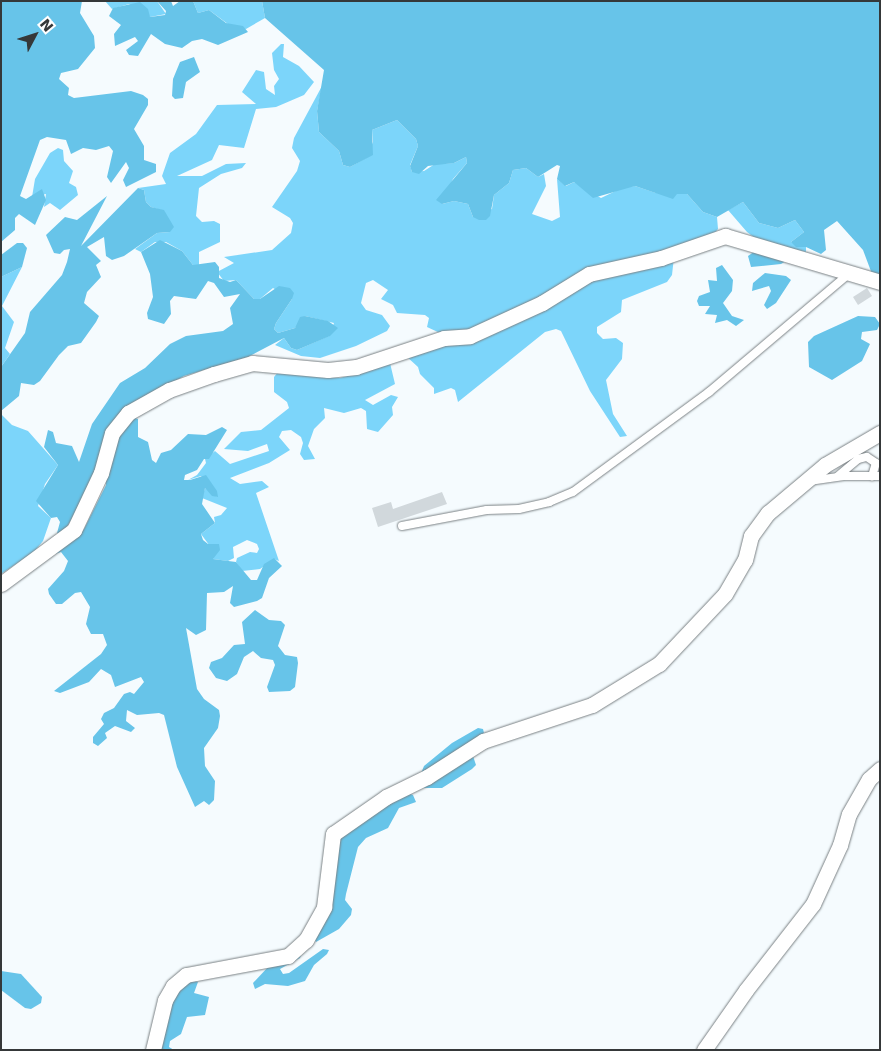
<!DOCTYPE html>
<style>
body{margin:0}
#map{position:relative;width:881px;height:1051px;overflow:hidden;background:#f5fbfe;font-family:"DejaVu Sans",sans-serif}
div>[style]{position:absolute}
.green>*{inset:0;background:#7cd5fa}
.forest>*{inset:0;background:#67c4e9}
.building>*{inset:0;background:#d1d8dc}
.roads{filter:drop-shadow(0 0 1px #7a8184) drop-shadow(0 0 1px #7a8184)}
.lane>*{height:8px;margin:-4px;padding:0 4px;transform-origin:4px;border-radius:4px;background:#fff}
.street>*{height:15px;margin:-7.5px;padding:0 7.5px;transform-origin:7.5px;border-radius:7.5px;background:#fff}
span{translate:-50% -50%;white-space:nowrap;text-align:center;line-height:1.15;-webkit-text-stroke:4px #fff;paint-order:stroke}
.frame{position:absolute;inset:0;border:2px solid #353839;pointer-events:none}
.north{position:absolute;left:10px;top:10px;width:50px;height:50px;-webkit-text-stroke:4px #fff;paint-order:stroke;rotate:50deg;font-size:14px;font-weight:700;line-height:20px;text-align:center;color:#353839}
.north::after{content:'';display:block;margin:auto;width:18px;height:22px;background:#353839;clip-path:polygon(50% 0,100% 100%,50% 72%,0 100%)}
</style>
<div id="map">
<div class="green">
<i style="clip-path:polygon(105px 1px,157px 1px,166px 14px,150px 17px,129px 4px,112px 9px)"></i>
<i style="clip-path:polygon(193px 1px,262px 1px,265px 18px,246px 29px,232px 27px,209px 10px,198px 13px)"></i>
<i style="clip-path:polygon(281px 44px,284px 44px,283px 57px,299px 66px,314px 82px,304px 95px,276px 107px,256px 109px,244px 148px,219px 145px,212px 160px,177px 176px,202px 176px,226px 164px,246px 163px,242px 168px,221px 174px,199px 188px,196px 216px,202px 222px,214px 221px,220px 224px,220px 242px,199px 252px,199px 266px,193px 265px,182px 251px,166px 242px,155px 242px,141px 252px,135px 249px,157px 233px,170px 232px,164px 211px,151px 207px,146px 202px,144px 190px,138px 188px,166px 184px,162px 176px,170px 153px,196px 134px,217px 105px,256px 104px,242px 92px,256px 70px,264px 72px,266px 89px,275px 95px,274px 86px,279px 79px,274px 70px,272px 53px)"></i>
<i style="clip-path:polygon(322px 86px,317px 111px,319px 132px,339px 151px,343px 165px,350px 167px,366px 158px,373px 142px,372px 130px,397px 120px,416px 139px,418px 146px,410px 165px,412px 172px,424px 171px,435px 164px,454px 163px,466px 157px,467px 163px,453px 179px,442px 204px,454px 201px,468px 204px,473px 217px,492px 209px,494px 195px,509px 183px,513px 170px,526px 168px,538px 177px,544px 174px,546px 186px,532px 214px,552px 221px,560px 217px,557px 179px,566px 186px,574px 182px,601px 198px,624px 187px,635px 186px,656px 193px,687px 194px,703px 212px,717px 217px,718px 229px,707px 242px,674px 257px,672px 275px,667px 282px,622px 300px,621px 312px,597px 327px,597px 333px,603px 339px,616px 338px,623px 343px,622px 359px,606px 380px,613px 414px,627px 436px,620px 437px,590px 391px,561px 331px,556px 329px,545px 332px,458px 402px,455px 390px,451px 388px,434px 394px,434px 388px,420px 374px,418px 367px,406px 356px,440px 333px,427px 327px,429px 318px,425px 315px,397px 313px,393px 305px,381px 299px,388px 290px,373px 280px,366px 283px,361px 303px,366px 310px,382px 315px,390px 326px,387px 331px,356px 346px,320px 358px,301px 356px,275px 345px,284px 338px,291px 348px,297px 350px,329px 336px,334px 323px,305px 316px,295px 328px,278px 333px,274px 329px,276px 323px,292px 299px,273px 288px,260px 299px,254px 299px,236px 280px,224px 281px,217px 272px,234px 263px,224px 257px,272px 250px,291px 233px,293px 223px,290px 218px,272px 207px,297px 171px,300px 161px,292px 148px,294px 138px)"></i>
<i style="clip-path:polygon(58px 148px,63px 150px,64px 161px,73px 171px,69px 183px,76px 187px,78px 195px,60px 210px,50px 203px,44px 207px,46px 194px,32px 197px,35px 179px,50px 153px)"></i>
<i style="clip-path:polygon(743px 202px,759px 223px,778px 228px,795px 220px,804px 232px,791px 242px,806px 247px,806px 252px,759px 241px,747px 232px,728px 210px)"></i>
<i style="clip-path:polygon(22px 267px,2px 306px,14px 322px,5px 348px,10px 354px,1px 367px,1px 277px)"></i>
<i style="clip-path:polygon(390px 363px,395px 384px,365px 400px,373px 405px,391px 395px,398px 397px,392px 407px,393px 415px,378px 432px,367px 429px,366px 411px,361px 408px,344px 413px,324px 408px,325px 418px,314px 429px,308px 446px,315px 459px,304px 460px,300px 454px,303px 443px,301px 437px,291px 430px,282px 431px,279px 437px,290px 450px,269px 463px,230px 478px,240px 484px,262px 481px,269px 487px,256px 493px,279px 561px,274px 559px,260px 569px,242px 571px,236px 562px,237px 558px,250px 552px,257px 553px,259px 549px,257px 544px,247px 540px,233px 547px,234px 558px,228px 561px,213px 559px,215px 553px,201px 534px,215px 523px,214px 517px,221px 515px,227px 508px,202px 498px,205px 488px,217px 497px,201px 476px,188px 480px,197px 475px,206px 463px,205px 459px,215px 451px,230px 464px,269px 451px,267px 444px,248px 451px,224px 449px,241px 432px,261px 430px,289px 408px,287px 402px,274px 392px,274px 377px,278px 372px,340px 378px)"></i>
<i style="clip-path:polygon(1px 414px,12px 425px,28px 431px,58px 465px,45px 484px,38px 506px,51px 518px,43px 541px,34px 552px,1px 574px)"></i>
</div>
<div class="forest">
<i style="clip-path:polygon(1px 1px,82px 1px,80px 13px,94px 36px,95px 48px,78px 69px,61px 73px,59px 79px,69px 88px,68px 95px,74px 98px,131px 91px,143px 95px,148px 99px,148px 105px,134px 129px,144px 146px,144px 160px,156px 164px,156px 172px,126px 187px,123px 180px,129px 168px,126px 162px,111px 183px,107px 177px,113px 151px,109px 146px,96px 150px,83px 148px,71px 154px,66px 140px,47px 137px,40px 140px,20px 196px,26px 199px,42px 189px,46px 200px,35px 225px,19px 214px,15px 218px,15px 230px,1px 242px)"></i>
<i style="clip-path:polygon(157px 1px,171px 1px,173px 6px,180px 1px,193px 1px,198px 13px,209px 10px,226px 23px,243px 26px,248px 32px,218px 45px,202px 39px,192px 41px,182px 48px,165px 44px,151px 34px,138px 56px,129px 55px,126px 50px,138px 41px,135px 37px,115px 46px,114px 34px,121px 25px,109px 16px,113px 8px,140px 2px,148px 9px,150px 17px,165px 15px,166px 11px)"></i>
<i style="clip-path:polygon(262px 1px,880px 1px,880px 278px,872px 274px,863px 250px,837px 221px,824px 230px,826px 250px,821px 254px,806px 247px,796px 247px,791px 242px,804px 232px,795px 220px,778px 228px,759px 223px,743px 202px,717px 217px,703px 212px,687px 194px,677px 194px,673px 199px,635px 186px,593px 198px,574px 182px,565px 186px,557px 179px,560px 166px,557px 165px,538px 177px,526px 168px,513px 170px,509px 183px,494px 195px,490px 216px,486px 220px,479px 220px,473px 217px,468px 204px,454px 201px,442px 204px,436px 200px,467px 163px,466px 157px,454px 163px,428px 166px,419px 174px,412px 172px,410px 166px,418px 146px,416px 139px,397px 120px,372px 130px,373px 155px,350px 167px,343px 165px,339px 151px,319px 132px,317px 111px,324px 70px,265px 18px)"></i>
<i style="clip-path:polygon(194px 57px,200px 72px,186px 82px,183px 98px,175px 99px,172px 96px,173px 79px,180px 62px)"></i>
<i style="clip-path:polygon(138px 188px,144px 190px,146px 202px,151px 207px,164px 210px,174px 227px,170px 232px,157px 233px,124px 256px,112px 260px,106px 256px,104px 237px,87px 247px,101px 261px,96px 265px,101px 277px,87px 292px,84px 303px,99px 316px,96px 322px,81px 343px,68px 346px,59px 355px,40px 381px,34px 385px,21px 383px,19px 396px,1px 411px,1px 367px,25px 333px,30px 312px,62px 275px,67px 262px,70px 249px,64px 250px,60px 254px,54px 253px,46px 235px,65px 217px,77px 220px,107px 196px,81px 246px)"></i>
<i style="clip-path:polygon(160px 240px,182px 251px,193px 265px,215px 262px,219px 267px,219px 278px,230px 282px,236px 280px,254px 299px,260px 299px,279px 286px,290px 288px,294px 293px,292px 299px,276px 323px,274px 329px,278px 333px,295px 328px,300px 317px,305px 316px,328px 321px,338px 328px,330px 336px,297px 350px,291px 348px,284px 338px,248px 357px,184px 376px,123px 411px,95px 482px,63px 533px,57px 533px,60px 522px,57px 517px,51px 518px,36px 501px,58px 465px,44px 447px,48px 430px,53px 432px,56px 443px,72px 446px,79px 462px,92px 424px,120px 383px,145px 368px,170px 344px,186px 336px,223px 331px,233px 324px,230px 308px,240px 294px,224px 297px,214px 283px,208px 281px,196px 299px,174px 296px,170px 301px,171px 314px,164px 324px,148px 319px,147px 313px,153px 297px,150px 274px,141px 252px)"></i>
<i style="clip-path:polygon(17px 243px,23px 243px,27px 248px,22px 267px,1px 277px,1px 255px)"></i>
<i style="clip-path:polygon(758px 249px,790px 259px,781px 264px,751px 267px,748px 256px)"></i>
<i style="clip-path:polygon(722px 265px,733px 280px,732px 291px,723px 303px,732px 316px,744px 320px,736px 326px,727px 320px,715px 323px,717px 315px,705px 314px,710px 306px,699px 306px,697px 301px,699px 296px,710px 292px,708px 280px,717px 281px,716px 268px)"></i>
<i style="clip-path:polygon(765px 273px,786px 276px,791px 280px,776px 303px,767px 309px,764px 305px,771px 291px,769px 286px,752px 291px,753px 283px)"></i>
<i style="clip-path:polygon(858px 316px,875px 317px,880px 324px,877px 330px,862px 332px,861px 339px,870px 344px,862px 361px,832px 380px,809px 367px,808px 342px,814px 336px)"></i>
<i style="clip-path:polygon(132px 417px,138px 419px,138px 437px,148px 442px,152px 460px,156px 463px,161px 453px,171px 450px,188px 434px,206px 435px,222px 427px,227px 430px,209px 459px,204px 459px,197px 470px,185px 475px,184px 480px,190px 480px,206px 475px,217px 491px,218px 497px,212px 496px,205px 488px,202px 504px,215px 523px,201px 534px,203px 540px,208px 544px,219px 544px,220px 550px,213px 559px,236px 562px,251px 580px,257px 580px,264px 564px,274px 558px,282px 566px,269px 578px,262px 598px,257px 601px,234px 607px,230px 603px,233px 586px,224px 592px,207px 593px,206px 630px,196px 635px,186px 628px,197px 689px,204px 699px,219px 710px,220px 716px,218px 728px,204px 748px,205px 766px,215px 781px,214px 800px,209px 805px,204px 801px,195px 807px,177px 767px,164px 715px,159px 713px,137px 715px,127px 710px,126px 721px,135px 728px,131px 732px,115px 726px,105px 733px,107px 738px,98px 746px,93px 743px,93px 737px,104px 724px,101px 719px,104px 713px,114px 708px,124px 694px,130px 692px,134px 694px,144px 682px,141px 677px,115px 687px,111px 675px,101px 669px,89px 682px,60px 693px,54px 691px,101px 654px,107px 645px,103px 634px,91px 634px,86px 624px,90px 607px,81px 592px,75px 593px,62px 604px,56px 604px,49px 594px,48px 589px,64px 571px,68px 561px,61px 552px,49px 556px,84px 529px,106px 485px,105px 461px,109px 444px)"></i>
<i style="clip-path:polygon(255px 610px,269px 620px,281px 621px,285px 625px,278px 646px,285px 655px,297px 657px,298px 663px,295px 687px,290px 691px,269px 692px,267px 687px,275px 665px,273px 660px,261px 658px,253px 651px,244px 657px,237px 674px,227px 681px,216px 678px,209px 668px,211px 662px,222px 658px,234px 645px,245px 644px,242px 622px)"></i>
<i style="clip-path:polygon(478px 728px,483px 729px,484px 733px,472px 753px,476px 765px,472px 769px,442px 788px,420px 788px,417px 783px,424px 766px,452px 743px)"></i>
<i style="clip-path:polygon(408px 793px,413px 795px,416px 802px,399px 808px,388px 828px,366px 838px,358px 847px,346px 894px,345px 900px,352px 909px,351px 915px,339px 929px,316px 942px,313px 937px,334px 842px,357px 819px)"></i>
<i style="clip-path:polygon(323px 949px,329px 950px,327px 954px,314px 965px,305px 981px,288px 986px,265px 984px,255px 989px,253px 983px,269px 966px,302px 952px,300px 958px,280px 969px,283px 974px,289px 973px)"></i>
<i style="clip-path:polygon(1px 971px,21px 974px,42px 997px,41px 1003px,31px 1009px,25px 1008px,1px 990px)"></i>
<i style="clip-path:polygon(192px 979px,198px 982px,194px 993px,209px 997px,205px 1015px,187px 1017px,181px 1034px,170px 1041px,169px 1047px,174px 1050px,159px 1050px,164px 1015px,178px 990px)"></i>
</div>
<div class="building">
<i style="clip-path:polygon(867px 288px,872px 296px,858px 305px,853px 297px)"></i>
<i style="clip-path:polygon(442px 492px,447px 504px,378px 527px,372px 508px,391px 502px,393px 509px)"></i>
</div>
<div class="roads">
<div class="lane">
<i style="left:838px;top:476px;width:26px;rotate:-40deg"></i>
<i style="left:858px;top:459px;width:9px;rotate:-13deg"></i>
<i style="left:867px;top:457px;width:11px;rotate:34deg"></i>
<i style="left:876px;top:463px;width:14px;rotate:107deg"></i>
<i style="left:809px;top:481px;width:35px;rotate:-8deg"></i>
<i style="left:844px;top:476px;width:36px"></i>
<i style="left:402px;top:526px;width:86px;rotate:-10.7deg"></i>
<i style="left:487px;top:510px;width:32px;rotate:-2deg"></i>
<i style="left:519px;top:509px;width:31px;rotate:-13deg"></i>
<i style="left:549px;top:502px;width:26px;rotate:-23deg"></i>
<i style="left:573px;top:492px;width:169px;rotate:-36.3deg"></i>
<i style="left:709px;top:392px;width:185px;rotate:-40.2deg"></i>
</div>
<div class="street">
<i style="left:1px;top:584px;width:91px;rotate:-36.5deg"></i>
<i style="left:74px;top:530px;width:63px;rotate:-64.7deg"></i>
<i style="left:101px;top:473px;width:41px;rotate:-74.6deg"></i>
<i style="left:112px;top:433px;width:26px;rotate:-51deg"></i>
<i style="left:128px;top:413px;width:47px;rotate:-29.3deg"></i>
<i style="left:169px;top:390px;width:48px;rotate:-19.6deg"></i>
<i style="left:214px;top:374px;width:40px;rotate:-16deg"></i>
<i style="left:252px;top:363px;width:76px;rotate:5.3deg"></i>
<i style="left:328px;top:370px;width:28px;rotate:-6deg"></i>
<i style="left:356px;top:367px;width:93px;rotate:-18.2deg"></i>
<i style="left:444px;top:338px;width:26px;rotate:-4deg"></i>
<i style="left:470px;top:336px;width:79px;rotate:-24.6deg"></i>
<i style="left:542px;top:303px;width:55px;rotate:-31.7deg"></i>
<i style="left:589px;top:274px;width:74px;rotate:-12.5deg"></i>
<i style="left:661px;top:258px;width:68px;rotate:-19deg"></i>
<i style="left:725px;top:236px;width:162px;rotate:16.5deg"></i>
<i style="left:153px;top:1050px;width:51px;rotate:-76.5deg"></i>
<i style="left:165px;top:1000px;width:16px;rotate:-60deg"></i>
<i style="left:173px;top:986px;width:17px;rotate:-40deg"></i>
<i style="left:186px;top:975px;width:104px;rotate:-10.6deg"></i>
<i style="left:288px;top:956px;width:24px;rotate:-42deg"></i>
<i style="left:306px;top:940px;width:38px;rotate:-61deg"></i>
<i style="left:324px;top:907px;width:74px;rotate:-83deg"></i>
<i style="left:333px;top:834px;width:65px;rotate:-34.9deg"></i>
<i style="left:386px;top:797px;width:46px;rotate:-26deg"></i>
<i style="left:427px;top:777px;width:67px;rotate:-32.7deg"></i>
<i style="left:483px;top:741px;width:115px;rotate:-18.3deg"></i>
<i style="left:592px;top:705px;width:79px;rotate:-31.5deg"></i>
<i style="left:659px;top:664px;width:96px;rotate:-46.7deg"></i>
<i style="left:725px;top:594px;width:39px;rotate:-60deg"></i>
<i style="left:745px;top:560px;width:25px;rotate:-76deg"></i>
<i style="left:751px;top:536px;width:29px;rotate:-54deg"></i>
<i style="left:768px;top:513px;width:75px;rotate:-40.1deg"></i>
<i style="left:825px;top:465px;width:64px;rotate:-30.2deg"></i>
<i style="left:704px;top:1050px;width:73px;rotate:-55deg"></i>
<i style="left:746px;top:990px;width:109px;rotate:-52.1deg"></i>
<i style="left:813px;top:904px;width:65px;rotate:-65.4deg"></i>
<i style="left:840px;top:845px;width:32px;rotate:-74deg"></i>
<i style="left:849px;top:814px;width:40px;rotate:-60.3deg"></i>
<i style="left:869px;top:779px;width:15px;rotate:-42deg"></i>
</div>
</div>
<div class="frame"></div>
<div class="north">N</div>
</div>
